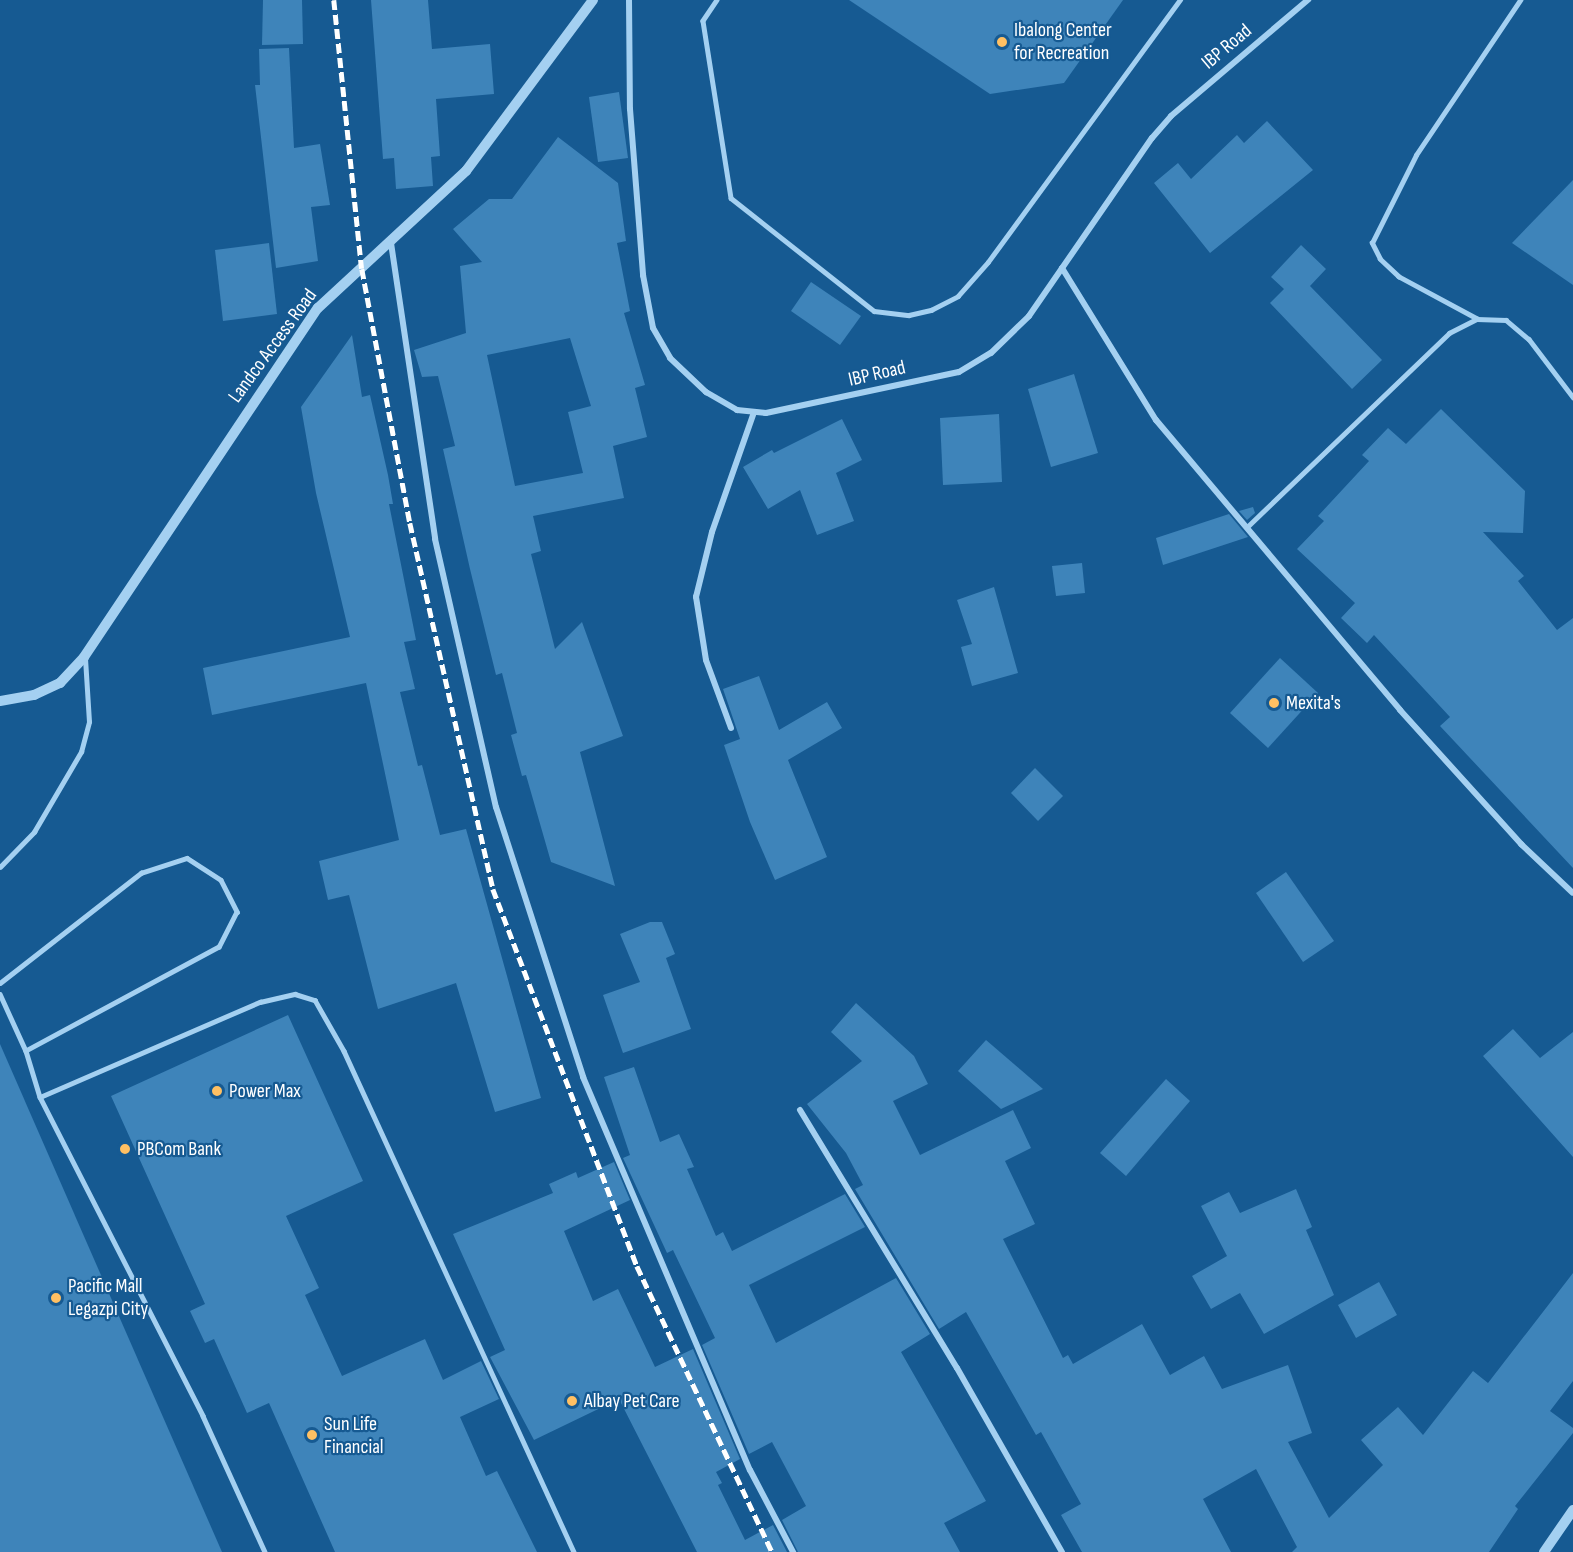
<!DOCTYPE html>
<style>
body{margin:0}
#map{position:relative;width:1573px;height:1552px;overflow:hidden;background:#165a92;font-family:"Sofia Sans Condensed",sans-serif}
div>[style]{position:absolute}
.building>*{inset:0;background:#3e84ba}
.service>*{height:4.5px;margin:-2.25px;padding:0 2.25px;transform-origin:2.25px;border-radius:2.25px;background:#a4d0f1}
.minor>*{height:6px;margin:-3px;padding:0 3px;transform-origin:3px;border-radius:3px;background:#a4d0f1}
.tertiary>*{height:10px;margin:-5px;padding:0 5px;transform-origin:5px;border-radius:5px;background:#a4d0f1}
.rail>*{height:4.5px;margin-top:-2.25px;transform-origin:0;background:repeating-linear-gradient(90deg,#fff 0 10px,transparent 0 14.5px)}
.dots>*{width:16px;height:16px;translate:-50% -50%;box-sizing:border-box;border:3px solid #165a92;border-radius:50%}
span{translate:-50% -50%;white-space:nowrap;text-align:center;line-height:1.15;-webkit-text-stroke:4.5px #165a92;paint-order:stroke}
.poi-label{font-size:20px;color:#fff}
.left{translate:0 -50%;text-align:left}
.street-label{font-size:20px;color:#fff}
</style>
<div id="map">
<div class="building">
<i style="clip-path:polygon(263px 0,302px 0,303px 44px,262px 45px)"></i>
<i style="clip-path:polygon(371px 0,428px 0,432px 49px,490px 44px,494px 94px,436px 99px,440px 156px,431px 157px,433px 186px,396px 189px,394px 158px,383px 159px)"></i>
<i style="clip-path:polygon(849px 0,1123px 0,1064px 83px,990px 94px)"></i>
<i style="clip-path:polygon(289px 48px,294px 148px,320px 144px,330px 205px,311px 207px,318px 261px,276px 268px,255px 85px,260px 85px,259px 49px)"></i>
<i style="clip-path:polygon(619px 92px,628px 158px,598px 162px,589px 97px)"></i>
<i style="clip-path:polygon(1267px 121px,1313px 170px,1210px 253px,1154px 183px,1178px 163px,1191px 179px,1237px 135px,1244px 143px)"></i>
<i style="clip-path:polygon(evenodd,558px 137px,618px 183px,626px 241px,617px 243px,630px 311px,624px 313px,645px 385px,635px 388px,647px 437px,613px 446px,624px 498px,533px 516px,541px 551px,531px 554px,555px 649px,582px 622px,623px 736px,580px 752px,615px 886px,551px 862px,526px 775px,522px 776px,511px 735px,517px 733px,502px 673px,496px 675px,470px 569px,443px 449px,455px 446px,438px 376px,422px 377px,414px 350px,466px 333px,460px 266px,482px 262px,453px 229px,489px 199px,512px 199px,558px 137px,570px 338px,591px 406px,568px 412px,583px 473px,515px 486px,487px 355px,570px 338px)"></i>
<i style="clip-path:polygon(1573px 180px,1573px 285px,1512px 243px)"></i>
<i style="clip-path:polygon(269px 243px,277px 314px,223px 321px,215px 250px)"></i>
<i style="clip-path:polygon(1301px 245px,1326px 269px,1310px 286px,1382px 360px,1352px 389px,1270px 303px,1284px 289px,1271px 277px)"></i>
<i style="clip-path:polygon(811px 282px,861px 316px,840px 345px,791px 311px)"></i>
<i style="clip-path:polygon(352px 335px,362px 397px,370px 395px,388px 475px,393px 504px,389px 504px,416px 640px,404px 642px,415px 689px,400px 692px,418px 766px,422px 765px,440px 835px,466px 829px,541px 1098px,495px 1112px,456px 983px,378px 1009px,349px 895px,328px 900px,319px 861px,399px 840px,366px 683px,212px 715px,203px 668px,350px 637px,316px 493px,301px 407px)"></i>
<i style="clip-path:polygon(1074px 374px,1098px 453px,1051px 467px,1028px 389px)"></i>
<i style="clip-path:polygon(1441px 409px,1525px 491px,1523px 533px,1483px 532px,1524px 576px,1518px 581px,1557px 630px,1573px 618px,1573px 868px,1440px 726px,1450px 717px,1374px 635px,1367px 643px,1341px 618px,1355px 603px,1297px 549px,1324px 521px,1318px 516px,1369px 461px,1362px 455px,1388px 428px,1406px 444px)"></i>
<i style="clip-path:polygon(999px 414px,1002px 482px,943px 485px,940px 418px)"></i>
<i style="clip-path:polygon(842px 419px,862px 460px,836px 473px,854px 521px,817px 535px,800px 490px,768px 509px,743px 467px,772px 450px,774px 453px)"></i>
<i style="clip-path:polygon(1253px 507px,1255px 513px,1247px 520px,1239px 511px)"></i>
<i style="clip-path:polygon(1229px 514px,1248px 537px,1163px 565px,1156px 538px)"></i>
<i style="clip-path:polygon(1082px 563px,1085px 593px,1056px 596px,1052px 566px)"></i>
<i style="clip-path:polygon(994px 587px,1018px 673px,972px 686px,961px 647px,972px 644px,957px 600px)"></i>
<i style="clip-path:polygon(1280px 658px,1318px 693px,1268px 748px,1230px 713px)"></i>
<i style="clip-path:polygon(759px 676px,779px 730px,827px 702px,842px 728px,788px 760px,827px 857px,775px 880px,750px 822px,724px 745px,740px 739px,723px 689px)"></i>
<i style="clip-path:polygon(1035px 768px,1063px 796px,1038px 821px,1011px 793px)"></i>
<i style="clip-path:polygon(1286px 872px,1334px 941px,1303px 962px,1256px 893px)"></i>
<i style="clip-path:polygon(650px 922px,662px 922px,675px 954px,666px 958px,691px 1029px,623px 1053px,603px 995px,640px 982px,620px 934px)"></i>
<i style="clip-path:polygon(856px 1003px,914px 1056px,928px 1084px,893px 1101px,920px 1155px,1013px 1110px,1031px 1148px,1005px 1161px,1035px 1224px,1003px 1239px,1063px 1358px,1068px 1355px,1073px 1364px,1142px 1324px,1170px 1375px,1204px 1356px,1222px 1389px,1288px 1365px,1312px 1433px,1288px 1442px,1329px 1518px,1383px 1465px,1361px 1440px,1398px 1407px,1423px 1435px,1473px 1371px,1488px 1383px,1573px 1273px,1573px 1381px,1550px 1411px,1573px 1428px,1573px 1433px,1515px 1506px,1518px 1509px,1489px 1552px,1292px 1552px,1297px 1547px,1256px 1469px,1203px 1499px,1231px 1552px,1082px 1552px,1061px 1515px,1081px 1504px,1041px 1432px,1036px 1435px,966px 1312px,939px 1329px,855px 1189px,863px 1185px,846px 1153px,807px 1104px,862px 1061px,831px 1032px)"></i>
<i style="clip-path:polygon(288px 1015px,363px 1181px,286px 1216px,319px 1288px,305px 1295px,342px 1376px,425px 1339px,443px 1380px,481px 1361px,499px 1399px,460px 1417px,486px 1476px,497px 1471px,537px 1552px,335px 1552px,269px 1403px,247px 1413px,214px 1339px,205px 1343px,190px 1311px,205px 1304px,111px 1096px)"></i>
<i style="clip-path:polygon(1513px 1029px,1540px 1058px,1573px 1032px,1573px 1157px,1483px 1056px)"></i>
<i style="clip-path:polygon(986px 1040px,1043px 1089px,1001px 1109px,958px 1071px)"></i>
<i style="clip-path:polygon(0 1044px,222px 1552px,0 1552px)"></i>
<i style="clip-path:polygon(634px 1067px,660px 1142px,679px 1134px,694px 1167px,687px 1169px,716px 1236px,723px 1232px,732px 1251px,845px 1194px,865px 1227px,749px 1285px,776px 1343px,896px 1278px,930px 1334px,901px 1352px,986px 1501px,944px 1523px,960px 1552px,798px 1552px,782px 1520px,806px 1506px,772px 1442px,749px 1454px,702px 1345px,715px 1338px,673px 1250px,667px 1253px,623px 1158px,630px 1155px,604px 1077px)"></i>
<i style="clip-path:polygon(1166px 1079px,1190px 1101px,1126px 1176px,1100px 1153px)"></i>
<i style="clip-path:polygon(614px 1162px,630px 1200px,564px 1231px,593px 1301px,618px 1289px,655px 1367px,693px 1349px,740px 1459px,716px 1472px,722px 1483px,718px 1485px,745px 1540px,773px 1525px,787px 1552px,697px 1552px,619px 1399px,534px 1440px,490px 1357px,505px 1350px,453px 1234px,553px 1193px,549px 1184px,576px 1172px,578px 1178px)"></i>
<i style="clip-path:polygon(1296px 1189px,1312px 1227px,1306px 1230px,1334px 1295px,1264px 1334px,1240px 1293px,1211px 1309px,1192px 1276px,1227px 1256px,1201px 1206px,1229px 1192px,1240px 1213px)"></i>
<i style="clip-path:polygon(1379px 1282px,1397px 1315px,1356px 1338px,1338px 1305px)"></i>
</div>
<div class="service">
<i style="left:717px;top:0;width:25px;rotate:124deg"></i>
<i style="left:703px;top:21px;width:179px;rotate:81deg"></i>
<i style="left:731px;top:198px;width:182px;rotate:38.3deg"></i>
<i style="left:874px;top:311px;width:35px;rotate:7deg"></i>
<i style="left:909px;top:315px;width:23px;rotate:-13deg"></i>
<i style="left:931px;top:310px;width:30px;rotate:-27deg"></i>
<i style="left:958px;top:296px;width:45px;rotate:-48.6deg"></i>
<i style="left:988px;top:262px;width:325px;rotate:-53.8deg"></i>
<i style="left:1477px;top:319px;width:89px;rotate:-151.7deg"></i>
<i style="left:1399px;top:277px;width:26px;rotate:-137deg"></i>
<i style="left:1380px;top:259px;width:18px;rotate:-117deg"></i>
<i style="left:1372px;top:243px;width:98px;rotate:-63.4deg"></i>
<i style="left:1416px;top:155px;width:187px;rotate:-56.1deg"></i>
<i style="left:1247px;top:527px;width:280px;rotate:-43.8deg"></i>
<i style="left:1449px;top:333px;width:31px;rotate:-27deg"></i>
<i style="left:1477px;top:319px;width:29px;rotate:2deg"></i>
<i style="left:1506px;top:320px;width:30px;rotate:40deg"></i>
<i style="left:1529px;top:339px;width:73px;rotate:52.8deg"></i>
<i style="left:0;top:867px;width:49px;rotate:-45.8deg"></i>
<i style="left:34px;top:832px;width:93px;rotate:-59.6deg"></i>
<i style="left:81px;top:752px;width:31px;rotate:-75deg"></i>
<i style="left:89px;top:722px;width:64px;rotate:-93.6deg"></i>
<i style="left:0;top:983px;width:179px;rotate:-38deg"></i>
<i style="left:141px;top:873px;width:48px;rotate:-18.1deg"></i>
<i style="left:187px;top:858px;width:40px;rotate:32.9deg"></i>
<i style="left:221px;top:880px;width:36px;rotate:63deg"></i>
<i style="left:237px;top:912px;width:39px;rotate:117deg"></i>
<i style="left:219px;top:947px;width:219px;rotate:151.7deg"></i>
<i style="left:0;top:994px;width:63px;rotate:65.5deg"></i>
<i style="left:26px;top:1051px;width:48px;rotate:73.1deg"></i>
<i style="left:40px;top:1097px;width:358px;rotate:62.9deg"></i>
<i style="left:203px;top:1416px;width:149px;rotate:65.5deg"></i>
<i style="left:40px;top:1097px;width:240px;rotate:-23.4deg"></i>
<i style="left:260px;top:1002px;width:36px;rotate:-13deg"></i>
<i style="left:295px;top:994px;width:21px;rotate:17deg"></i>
<i style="left:315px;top:1000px;width:59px;rotate:60.4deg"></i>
<i style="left:344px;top:1051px;width:551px;rotate:65.34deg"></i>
</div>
<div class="minor">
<i style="left:629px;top:0;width:109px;rotate:89.5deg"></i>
<i style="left:630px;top:109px;width:167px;rotate:85.5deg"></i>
<i style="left:643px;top:275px;width:54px;rotate:79.3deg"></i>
<i style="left:653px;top:328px;width:34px;rotate:60deg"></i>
<i style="left:670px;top:358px;width:50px;rotate:43.4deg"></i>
<i style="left:706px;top:392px;width:36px;rotate:30deg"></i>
<i style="left:737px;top:410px;width:29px;rotate:6deg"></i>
<i style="left:766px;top:413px;width:197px;rotate:-12deg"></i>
<i style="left:959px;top:372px;width:37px;rotate:-31deg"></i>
<i style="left:991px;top:353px;width:53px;rotate:-44.2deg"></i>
<i style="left:1029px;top:316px;width:216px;rotate:-55.4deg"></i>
<i style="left:1152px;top:138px;width:29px;rotate:-49deg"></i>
<i style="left:1171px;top:116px;width:180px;rotate:-40.3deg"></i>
<i style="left:391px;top:243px;width:299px;rotate:81.5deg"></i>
<i style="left:435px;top:539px;width:275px;rotate:77.2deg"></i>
<i style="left:496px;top:807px;width:284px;rotate:72.1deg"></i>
<i style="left:583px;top:1077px;width:427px;rotate:67deg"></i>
<i style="left:750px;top:1470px;width:93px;rotate:62.3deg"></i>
<i style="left:1062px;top:268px;width:179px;rotate:58.3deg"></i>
<i style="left:1156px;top:420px;width:379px;rotate:49.9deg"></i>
<i style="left:1400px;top:710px;width:181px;rotate:47.9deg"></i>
<i style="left:1521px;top:844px;width:71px;rotate:43.3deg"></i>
<i style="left:731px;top:728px;width:72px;rotate:-110.2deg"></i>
<i style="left:706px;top:660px;width:64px;rotate:-99deg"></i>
<i style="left:696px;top:597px;width:67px;rotate:-76.2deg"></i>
<i style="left:712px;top:532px;width:127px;rotate:-70.7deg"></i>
<i style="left:800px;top:1110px;width:302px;rotate:58.7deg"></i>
<i style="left:957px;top:1368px;width:212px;rotate:60.3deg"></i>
</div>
<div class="tertiary">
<i style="left:0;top:701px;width:35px;rotate:-10deg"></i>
<i style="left:34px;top:695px;width:29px;rotate:-25deg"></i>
<i style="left:60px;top:683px;width:35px;rotate:-47deg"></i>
<i style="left:84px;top:657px;width:420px;rotate:-56.2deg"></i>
<i style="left:318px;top:308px;width:202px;rotate:-42.8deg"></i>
<i style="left:466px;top:171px;width:213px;rotate:-53.4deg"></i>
<i style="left:1544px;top:1552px;width:51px;rotate:-55.4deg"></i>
</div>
<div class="rail">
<i style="left:334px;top:0;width:270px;rotate:84.1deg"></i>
<i style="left:362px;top:269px;width:258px;rotate:79.3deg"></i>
<i style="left:410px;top:523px;width:375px;rotate:77.2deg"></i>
<i style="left:493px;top:889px;width:404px;rotate:69.1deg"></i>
<i style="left:637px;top:1266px;width:316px;rotate:64.7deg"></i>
</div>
<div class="dots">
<i style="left:1002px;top:42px;background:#ffc063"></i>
<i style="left:1274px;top:703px;background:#ffc063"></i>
<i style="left:217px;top:1091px;background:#ffc063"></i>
<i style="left:125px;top:1149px;background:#ffc063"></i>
<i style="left:56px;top:1298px;background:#ffc063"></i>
<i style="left:572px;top:1401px;background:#ffc063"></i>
<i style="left:312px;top:1435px;background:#ffc063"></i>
</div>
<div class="poi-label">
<span class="left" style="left:1014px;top:42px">Ibalong Center<br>for Recreation</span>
<span class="left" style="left:1286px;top:703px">Mexita's</span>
<span class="left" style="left:229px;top:1091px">Power Max</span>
<span class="left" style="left:137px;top:1149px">PBCom Bank</span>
<span class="left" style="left:68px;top:1298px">Pacific Mall<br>Legazpi City</span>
<span class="left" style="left:584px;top:1401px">Albay Pet Care</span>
<span class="left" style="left:324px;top:1436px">Sun Life<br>Financial</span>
</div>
<div class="street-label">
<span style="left:1227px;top:47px;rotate:-40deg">IBP Road</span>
<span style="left:273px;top:346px;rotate:-54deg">Landco Access Road</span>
<span style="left:877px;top:374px;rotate:-13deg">IBP Road</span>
</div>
</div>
